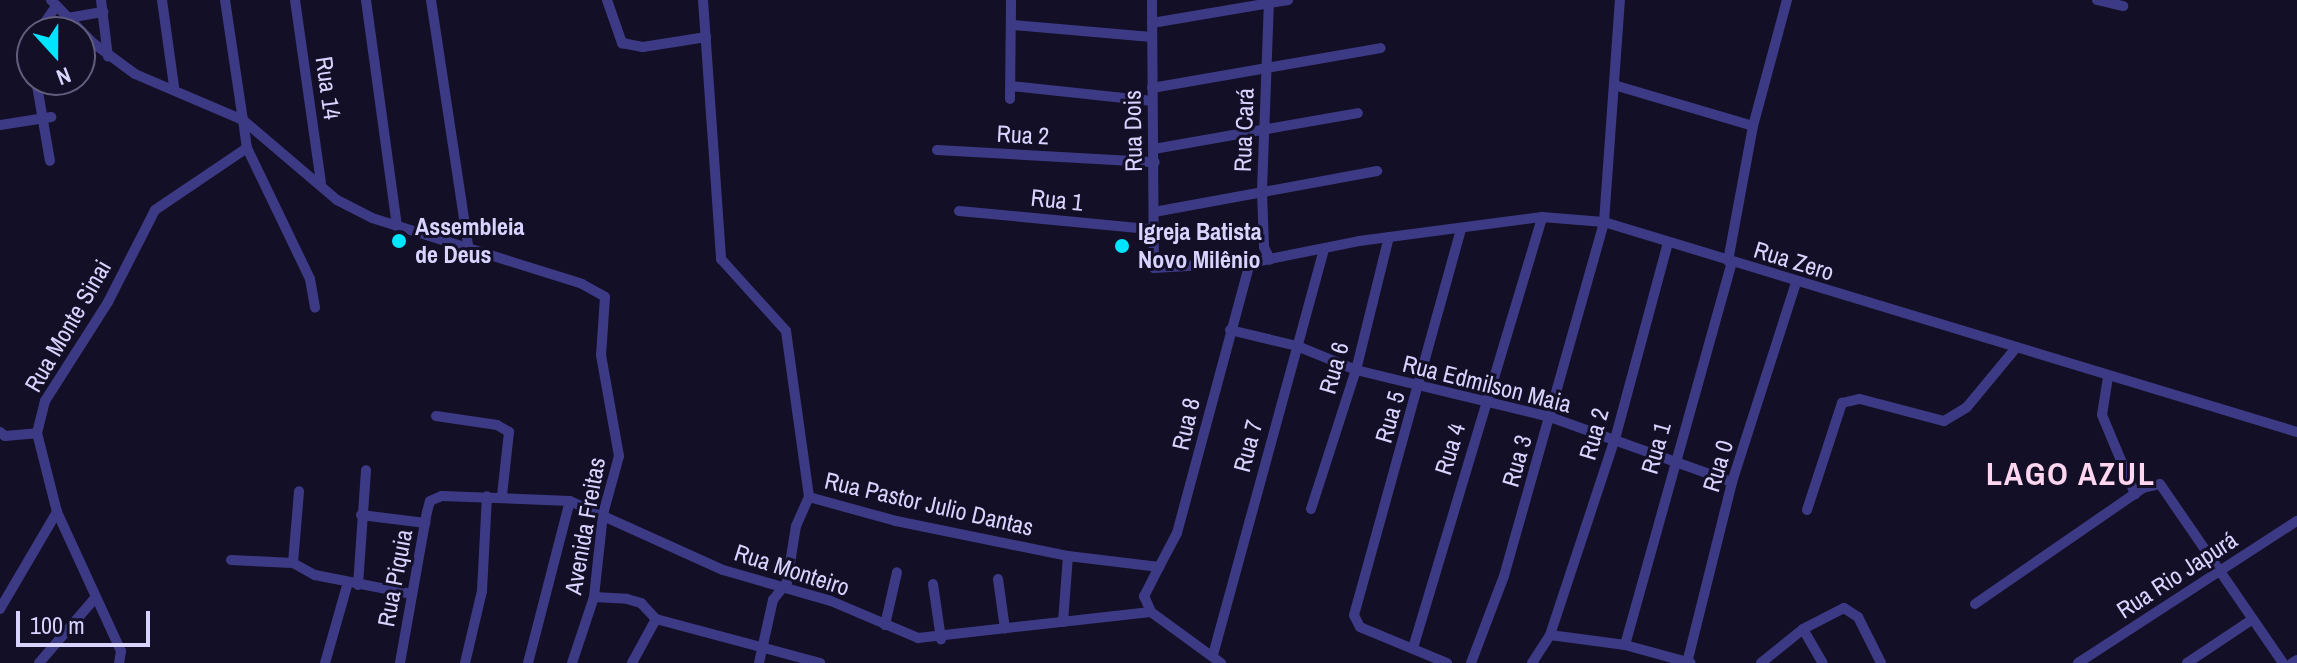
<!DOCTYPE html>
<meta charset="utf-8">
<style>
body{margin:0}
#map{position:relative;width:2297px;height:663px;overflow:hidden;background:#130f26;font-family:"Archivo Narrow",sans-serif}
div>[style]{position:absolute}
.street>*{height:10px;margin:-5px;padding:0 5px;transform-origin:5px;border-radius:5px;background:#3d3a85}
.dots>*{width:22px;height:22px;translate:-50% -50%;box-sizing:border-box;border:4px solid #130f26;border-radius:50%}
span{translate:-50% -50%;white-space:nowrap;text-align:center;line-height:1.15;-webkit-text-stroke:6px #130f26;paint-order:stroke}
.street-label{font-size:24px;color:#d9d4ff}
.poi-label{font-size:24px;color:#d9d4ff;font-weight:700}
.left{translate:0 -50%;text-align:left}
.district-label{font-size:32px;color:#ffd6f0;font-weight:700;letter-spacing:2px}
.north{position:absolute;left:16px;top:16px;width:80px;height:80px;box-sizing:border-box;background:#130f26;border:2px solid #625e7d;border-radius:50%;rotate:159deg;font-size:22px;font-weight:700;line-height:32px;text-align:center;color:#d9d4ff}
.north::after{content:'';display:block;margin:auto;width:28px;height:36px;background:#00e5ff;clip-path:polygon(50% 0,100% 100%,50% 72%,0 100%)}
.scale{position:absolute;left:16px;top:611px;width:134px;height:36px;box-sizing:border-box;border:4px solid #d9d4ff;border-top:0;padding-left:10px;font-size:24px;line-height:28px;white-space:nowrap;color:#d9d4ff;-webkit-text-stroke:6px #130f26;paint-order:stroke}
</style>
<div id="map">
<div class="street">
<i style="left:51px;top:0;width:60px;rotate:45.7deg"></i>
<i style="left:93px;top:43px;width:52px;rotate:36.4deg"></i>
<i style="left:135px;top:74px;width:117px;rotate:23.1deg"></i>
<i style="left:243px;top:120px;width:28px;rotate:82deg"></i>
<i style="left:247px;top:148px;width:145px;rotate:64.3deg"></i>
<i style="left:310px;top:279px;width:29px;rotate:80deg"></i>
<i style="left:101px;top:0;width:57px;rotate:83deg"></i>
<i style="left:162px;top:0;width:88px;rotate:82.1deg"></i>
<i style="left:225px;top:0;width:121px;rotate:81.5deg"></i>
<i style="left:243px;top:120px;width:123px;rotate:40.4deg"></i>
<i style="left:337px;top:200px;width:39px;rotate:27deg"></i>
<i style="left:372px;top:218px;width:220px;rotate:17.4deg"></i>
<i style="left:582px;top:284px;width:26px;rotate:29deg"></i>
<i style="left:605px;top:297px;width:58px;rotate:93.9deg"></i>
<i style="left:601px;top:355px;width:103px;rotate:79.9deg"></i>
<i style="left:619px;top:456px;width:60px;rotate:105.4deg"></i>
<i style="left:603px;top:514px;width:83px;rotate:96.2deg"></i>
<i style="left:594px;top:597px;width:70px;rotate:108.4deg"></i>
<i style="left:295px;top:0;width:184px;rotate:81.9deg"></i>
<i style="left:366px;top:0;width:229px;rotate:82.2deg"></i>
<i style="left:431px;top:0;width:254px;rotate:81.4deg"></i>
<i style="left:607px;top:0;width:46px;rotate:70.8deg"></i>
<i style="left:622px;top:43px;width:21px;rotate:11deg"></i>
<i style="left:643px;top:47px;width:64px;rotate:-9deg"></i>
<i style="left:703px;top:0;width:260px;rotate:86deg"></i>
<i style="left:721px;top:259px;width:97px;rotate:47.9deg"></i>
<i style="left:786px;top:331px;width:168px;rotate:82.1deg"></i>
<i style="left:809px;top:497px;width:90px;rotate:15.4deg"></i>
<i style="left:896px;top:521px;width:176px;rotate:11.5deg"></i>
<i style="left:1068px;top:556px;width:92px;rotate:6.9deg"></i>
<i style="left:1159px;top:567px;width:38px;rotate:-62deg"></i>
<i style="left:1177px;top:533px;width:281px;rotate:-74.9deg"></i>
<i style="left:1152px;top:0;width:268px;rotate:89.6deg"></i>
<i style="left:1154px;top:268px;width:101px;rotate:-3.4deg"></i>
<i style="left:1255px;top:262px;width:106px;rotate:-11.4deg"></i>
<i style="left:1359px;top:241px;width:185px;rotate:-7.5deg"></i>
<i style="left:1542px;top:217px;width:62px;rotate:4.6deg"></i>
<i style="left:1604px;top:222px;width:724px;rotate:16.86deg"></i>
<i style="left:1269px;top:0;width:192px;rotate:92.1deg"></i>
<i style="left:1262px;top:192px;width:55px;rotate:87.9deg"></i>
<i style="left:1264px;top:247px;width:14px;rotate:65deg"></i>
<i style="left:2097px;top:0;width:27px;rotate:13deg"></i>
<i style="left:68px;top:18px;width:36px;rotate:-10deg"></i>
<i style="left:1152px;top:23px;width:138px;rotate:-9.6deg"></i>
<i style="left:1012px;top:25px;width:140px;rotate:4.9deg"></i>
<i style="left:38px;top:32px;width:32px;rotate:-55deg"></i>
<i style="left:36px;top:80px;width:82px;rotate:80.2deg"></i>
<i style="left:1614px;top:85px;width:145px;rotate:16.4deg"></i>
<i style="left:1011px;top:86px;width:142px;rotate:6.1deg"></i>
<i style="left:1152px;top:88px;width:232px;rotate:-9.9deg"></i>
<i style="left:1010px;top:99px;width:99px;rotate:-89.4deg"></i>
<i style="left:0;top:125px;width:52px;rotate:-8.9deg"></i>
<i style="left:1154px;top:149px;width:207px;rotate:-10deg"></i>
<i style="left:937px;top:150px;width:218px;rotate:3.2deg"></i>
<i style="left:959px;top:211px;width:193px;rotate:5.4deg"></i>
<i style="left:1154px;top:212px;width:227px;rotate:-10.4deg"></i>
<i style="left:1728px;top:261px;width:137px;rotate:-79.5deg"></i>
<i style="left:1753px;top:126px;width:131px;rotate:-74.9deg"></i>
<i style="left:1230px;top:330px;width:69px;rotate:13.4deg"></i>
<i style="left:1297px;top:346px;width:64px;rotate:22.1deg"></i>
<i style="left:1356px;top:370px;width:200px;rotate:13.6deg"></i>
<i style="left:1550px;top:417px;width:193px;rotate:19.7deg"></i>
<i style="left:2108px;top:377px;width:38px;rotate:99deg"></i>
<i style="left:2102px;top:415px;width:86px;rotate:67.3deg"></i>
<i style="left:436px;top:416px;width:62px;rotate:8.4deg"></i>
<i style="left:497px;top:425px;width:14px;rotate:30deg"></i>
<i style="left:509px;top:432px;width:63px;rotate:96.3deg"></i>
<i style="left:0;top:432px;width:6px;rotate:39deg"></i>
<i style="left:5px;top:436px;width:32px;rotate:-5deg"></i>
<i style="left:1311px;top:509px;width:146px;rotate:-72.1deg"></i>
<i style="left:1356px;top:370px;width:137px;rotate:-76.1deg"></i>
<i style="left:1807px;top:510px;width:113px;rotate:-71.9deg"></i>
<i style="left:1842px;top:403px;width:18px;rotate:-13deg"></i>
<i style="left:1860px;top:399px;width:87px;rotate:14.7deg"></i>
<i style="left:1944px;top:421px;width:27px;rotate:-31deg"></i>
<i style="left:1967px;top:407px;width:75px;rotate:-50.4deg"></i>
<i style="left:57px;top:512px;width:153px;rotate:65.3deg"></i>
<i style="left:121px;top:651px;width:12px;rotate:99deg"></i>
<i style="left:361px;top:515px;width:65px;rotate:7deg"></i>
<i style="left:231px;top:560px;width:62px;rotate:2.8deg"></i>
<i style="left:293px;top:563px;width:25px;rotate:29deg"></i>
<i style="left:315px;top:575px;width:99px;rotate:11.1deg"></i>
<i style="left:293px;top:563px;width:72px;rotate:-85.2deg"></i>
<i style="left:1159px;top:567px;width:33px;rotate:117deg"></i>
<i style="left:1144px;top:596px;width:17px;rotate:66deg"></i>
<i style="left:1151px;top:612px;width:87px;rotate:36.1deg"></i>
<i style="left:998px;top:579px;width:50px;rotate:82deg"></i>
<i style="left:933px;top:584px;width:56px;rotate:81.7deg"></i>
<i style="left:358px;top:585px;width:115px;rotate:-86deg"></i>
<i style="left:594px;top:597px;width:33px;rotate:3deg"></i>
<i style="left:627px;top:599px;width:15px;rotate:16deg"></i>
<i style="left:641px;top:603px;width:22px;rotate:47deg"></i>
<i style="left:656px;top:619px;width:170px;rotate:15deg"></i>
<i style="left:1975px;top:604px;width:204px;rotate:-34.6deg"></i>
<i style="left:2143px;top:488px;width:17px;rotate:-13deg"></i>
<i style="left:2160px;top:484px;width:217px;rotate:55.5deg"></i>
<i style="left:0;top:609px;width:113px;rotate:-59.6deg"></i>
<i style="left:57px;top:512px;width:81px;rotate:-104.2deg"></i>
<i style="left:37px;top:433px;width:33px;rotate:-76deg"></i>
<i style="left:45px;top:401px;width:117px;rotate:-57.5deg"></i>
<i style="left:108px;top:302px;width:103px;rotate:-62.9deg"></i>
<i style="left:155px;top:210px;width:111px;rotate:-34deg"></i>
<i style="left:1063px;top:622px;width:66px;rotate:-85.7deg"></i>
<i style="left:885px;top:625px;width:54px;rotate:-77.2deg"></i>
<i style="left:1803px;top:629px;width:39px;rotate:60deg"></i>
<i style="left:1550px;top:635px;width:76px;rotate:7.6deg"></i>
<i style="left:1625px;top:645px;width:68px;rotate:15.3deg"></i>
<i style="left:1625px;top:645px;width:397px;rotate:-74.4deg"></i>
<i style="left:1413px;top:648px;width:450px;rotate:-73.3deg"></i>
<i style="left:1213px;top:655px;width:421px;rotate:-74.7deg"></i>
<i style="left:39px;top:663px;width:87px;rotate:-49.2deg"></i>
<i style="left:325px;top:663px;width:84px;rotate:-74.1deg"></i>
<i style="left:400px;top:663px;width:153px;rotate:-79.9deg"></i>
<i style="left:427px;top:512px;width:11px;rotate:-75deg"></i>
<i style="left:430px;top:501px;width:13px;rotate:-23deg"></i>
<i style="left:442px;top:496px;width:128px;rotate:2.2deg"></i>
<i style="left:570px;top:501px;width:168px;rotate:24.3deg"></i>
<i style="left:723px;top:570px;width:112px;rotate:16deg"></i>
<i style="left:831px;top:601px;width:95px;rotate:23deg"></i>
<i style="left:918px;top:638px;width:234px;rotate:-6.4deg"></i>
<i style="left:465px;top:663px;width:74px;rotate:-76.7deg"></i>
<i style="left:482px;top:591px;width:95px;rotate:-87deg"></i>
<i style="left:528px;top:663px;width:167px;rotate:-75.5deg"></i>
<i style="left:632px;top:663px;width:50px;rotate:-61.4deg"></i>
<i style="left:759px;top:663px;width:65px;rotate:-77.5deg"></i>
<i style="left:773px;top:600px;width:23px;rotate:-52deg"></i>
<i style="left:787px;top:582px;width:57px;rotate:-80.9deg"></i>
<i style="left:796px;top:526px;width:32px;rotate:-66deg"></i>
<i style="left:1447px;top:663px;width:94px;rotate:-157.5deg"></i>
<i style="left:1360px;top:627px;width:13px;rotate:-117deg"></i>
<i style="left:1354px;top:615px;width:401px;rotate:-74.5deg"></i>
<i style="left:1471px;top:663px;width:93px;rotate:-69.2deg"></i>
<i style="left:1504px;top:576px;width:368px;rotate:-74.2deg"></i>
<i style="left:1604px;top:222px;width:223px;rotate:-85.9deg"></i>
<i style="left:1532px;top:663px;width:33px;rotate:-57deg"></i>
<i style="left:1550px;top:635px;width:206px;rotate:-71.7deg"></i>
<i style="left:1615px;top:439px;width:204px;rotate:-74.9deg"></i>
<i style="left:1687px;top:663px;width:187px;rotate:-76deg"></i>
<i style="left:1732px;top:482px;width:209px;rotate:-72.2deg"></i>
<i style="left:1761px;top:663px;width:54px;rotate:-39deg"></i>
<i style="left:1803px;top:629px;width:46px;rotate:-27.1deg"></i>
<i style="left:1844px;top:608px;width:17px;rotate:33deg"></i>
<i style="left:1858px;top:617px;width:51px;rotate:63.4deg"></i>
<i style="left:2078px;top:663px;width:261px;rotate:-33deg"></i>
<i style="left:2187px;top:663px;width:79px;rotate:-33.7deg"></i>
<i style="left:2292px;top:663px;width:6px;rotate:-31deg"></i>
</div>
<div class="dots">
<i style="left:399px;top:241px;background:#00e5ff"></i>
<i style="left:1122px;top:246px;background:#00e5ff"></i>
</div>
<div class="street-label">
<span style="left:328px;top:88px;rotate:82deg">Rua 14</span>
<span style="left:1244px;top:130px;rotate:-88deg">Rua Cará</span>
<span style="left:1133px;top:131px;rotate:-91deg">Rua Dois</span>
<span style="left:1023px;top:135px;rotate:3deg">Rua 2</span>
<span style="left:1057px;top:200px;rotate:6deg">Rua 1</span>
<span style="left:1794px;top:261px;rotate:17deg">Rua Zero</span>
<span style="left:68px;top:326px;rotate:-60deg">Rua Monte Sinai</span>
<span style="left:1334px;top:368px;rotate:-74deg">Rua 6</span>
<span style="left:1487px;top:384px;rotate:14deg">Rua Edmilson Maia</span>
<span style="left:1390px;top:417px;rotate:-74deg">Rua 5</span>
<span style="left:1186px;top:424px;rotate:-77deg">Rua 8</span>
<span style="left:1594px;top:434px;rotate:-74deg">Rua 2</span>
<span style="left:1248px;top:446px;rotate:-75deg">Rua 7</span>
<span style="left:1656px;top:448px;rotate:-74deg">Rua 1</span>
<span style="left:1450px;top:449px;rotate:-73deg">Rua 4</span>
<span style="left:1517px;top:461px;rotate:-74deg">Rua 3</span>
<span style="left:1718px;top:466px;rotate:-73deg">Rua 0</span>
<span style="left:929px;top:504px;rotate:13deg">Rua Pastor Julio Dantas</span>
<span style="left:585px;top:526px;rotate:-80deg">Avenida Freitas</span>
<span style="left:792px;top:570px;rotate:18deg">Rua Monteiro</span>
<span style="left:2177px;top:575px;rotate:-33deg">Rua Rio Japurá</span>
<span style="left:395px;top:578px;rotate:-79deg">Rua Piquia</span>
</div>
<div class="poi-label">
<span class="left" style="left:415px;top:241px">Assembleia<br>de Deus</span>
<span class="left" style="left:1138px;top:246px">Igreja Batista<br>Novo Milênio</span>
</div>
<div class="district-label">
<span style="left:2071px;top:474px">LAGO AZUL</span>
</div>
<div class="north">N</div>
<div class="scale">100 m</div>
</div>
